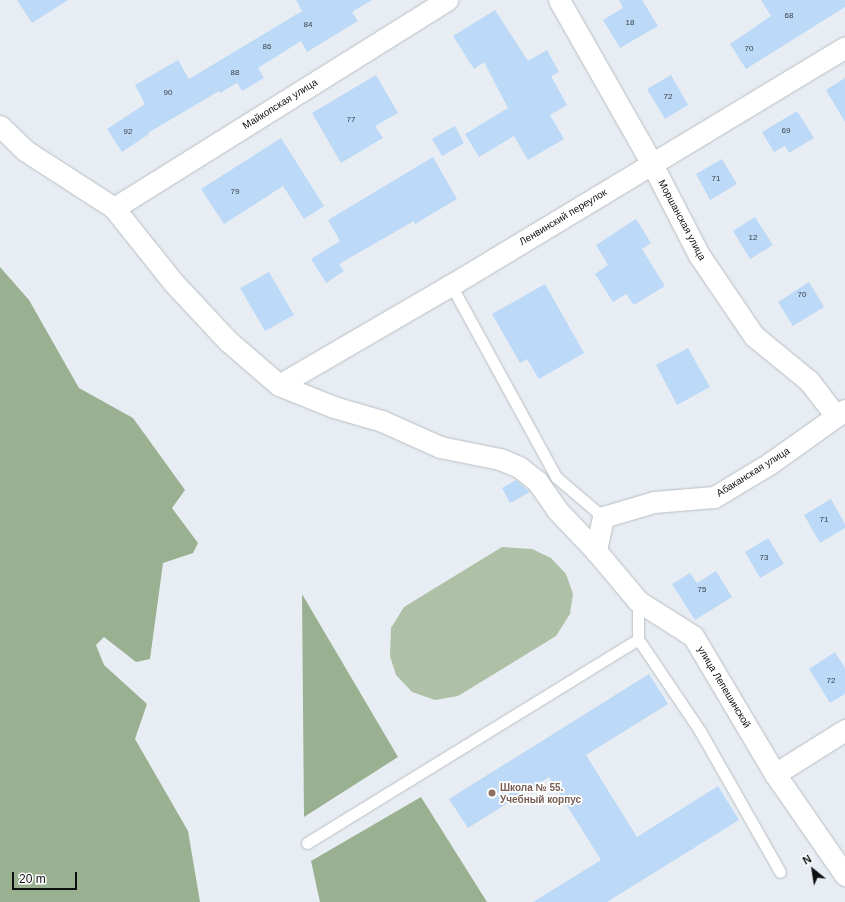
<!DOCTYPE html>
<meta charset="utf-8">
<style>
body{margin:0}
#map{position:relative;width:845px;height:902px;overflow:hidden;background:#e8edf3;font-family:Arial,sans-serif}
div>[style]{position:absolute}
.green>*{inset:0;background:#aec1a7}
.forest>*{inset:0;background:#9ab191}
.building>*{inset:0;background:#bcd9f7}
.roads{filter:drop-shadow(0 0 1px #b8bec3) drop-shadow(0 0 1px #b8bec3)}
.service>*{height:11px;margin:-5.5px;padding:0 5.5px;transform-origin:5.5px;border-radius:5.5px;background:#fff}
.minor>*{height:21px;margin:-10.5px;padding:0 10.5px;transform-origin:10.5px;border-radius:10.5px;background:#fff}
.dots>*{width:11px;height:11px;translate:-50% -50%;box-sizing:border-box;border:2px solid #fff;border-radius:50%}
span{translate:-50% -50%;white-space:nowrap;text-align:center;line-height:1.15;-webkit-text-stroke:3.5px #fff;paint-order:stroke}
.number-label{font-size:8px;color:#39424a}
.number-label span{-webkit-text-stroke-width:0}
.street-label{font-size:10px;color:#0d0f11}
.education-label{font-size:10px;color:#785e54;font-weight:700}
.left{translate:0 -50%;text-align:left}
.north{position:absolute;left:793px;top:850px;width:40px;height:40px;-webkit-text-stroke:3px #fff;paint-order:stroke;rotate:330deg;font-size:11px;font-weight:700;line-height:16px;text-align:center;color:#0d0f11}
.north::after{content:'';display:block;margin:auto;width:14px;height:18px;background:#0d0f11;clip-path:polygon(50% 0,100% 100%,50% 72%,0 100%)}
.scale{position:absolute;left:12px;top:872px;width:65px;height:18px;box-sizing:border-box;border:2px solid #0d0f11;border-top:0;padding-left:5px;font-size:12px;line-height:14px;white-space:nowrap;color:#0d0f11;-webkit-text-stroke:3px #fff;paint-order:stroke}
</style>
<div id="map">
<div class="green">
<i style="clip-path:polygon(502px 547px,532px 549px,551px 558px,566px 574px,573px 594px,570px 614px,556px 636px,458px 696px,435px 700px,412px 692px,396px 675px,390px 656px,391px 628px,404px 607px)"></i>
</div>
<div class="forest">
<i style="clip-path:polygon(0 267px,29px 300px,79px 388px,133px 418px,185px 490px,172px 508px,198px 543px,193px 553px,163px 563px,150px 659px,136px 662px,104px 637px,96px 645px,104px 665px,147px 704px,135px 739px,188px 831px,200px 902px,0 902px)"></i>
<i style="clip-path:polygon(302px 594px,398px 757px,304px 817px)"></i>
<i style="clip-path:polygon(421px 797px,487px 902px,320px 902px,311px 861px)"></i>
</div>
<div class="building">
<i style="clip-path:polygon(17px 0,68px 0,32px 23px)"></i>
<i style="clip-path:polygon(296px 0,372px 0,352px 12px,358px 21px,307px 52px,301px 41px,258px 68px,264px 78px,242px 91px,237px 83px,220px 93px,219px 91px,148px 133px,149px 134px,122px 152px,107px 129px,145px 104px,135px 85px,178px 60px,189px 79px,302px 11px)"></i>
<i style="clip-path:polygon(619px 0,642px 0,658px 26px,620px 48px,603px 20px,623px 8px)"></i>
<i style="clip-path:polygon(761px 0,845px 0,845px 7px,746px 69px,730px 44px,771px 16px)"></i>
<i style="clip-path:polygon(495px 10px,528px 61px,547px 50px,559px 72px,551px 76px,567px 105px,550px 115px,564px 139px,528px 160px,514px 136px,479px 157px,465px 134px,508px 108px,484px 62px,474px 69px,453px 36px)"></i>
<i style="clip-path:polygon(376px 75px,398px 113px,375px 126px,383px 138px,341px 163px,312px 113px)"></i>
<i style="clip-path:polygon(671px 75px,688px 105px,665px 119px,647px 89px)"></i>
<i style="clip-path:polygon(845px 78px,845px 122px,826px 90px)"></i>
<i style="clip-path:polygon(797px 111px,814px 138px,789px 153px,785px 146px,774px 152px,762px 132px)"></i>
<i style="clip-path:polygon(455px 126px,464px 143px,442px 156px,432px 139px)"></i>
<i style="clip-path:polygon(281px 138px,324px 206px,304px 219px,283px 186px,224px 224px,201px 189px)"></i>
<i style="clip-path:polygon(433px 157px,457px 199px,415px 224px,414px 221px,339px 264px,344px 271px,326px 283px,311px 259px,340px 241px,328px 220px)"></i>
<i style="clip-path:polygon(722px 159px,737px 184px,710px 200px,696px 174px)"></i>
<i style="clip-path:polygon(755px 217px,773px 245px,750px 259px,733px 231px)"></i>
<i style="clip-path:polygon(636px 219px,651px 243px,642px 249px,665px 286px,634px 305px,626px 294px,613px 302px,595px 274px,608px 265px,596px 245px)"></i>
<i style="clip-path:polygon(269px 272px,294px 315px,265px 331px,240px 288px)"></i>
<i style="clip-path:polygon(809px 282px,824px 307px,793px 326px,778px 302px)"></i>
<i style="clip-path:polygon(545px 284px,584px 353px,539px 379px,527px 359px,520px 363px,492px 314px)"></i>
<i style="clip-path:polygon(688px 348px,710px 387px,677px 405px,656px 365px)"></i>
<i style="clip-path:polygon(516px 480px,530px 492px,510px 503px,502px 488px)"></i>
<i style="clip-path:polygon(831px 499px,845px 524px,845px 528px,820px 543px,804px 515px)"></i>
<i style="clip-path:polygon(768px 538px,784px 564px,760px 578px,745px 552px)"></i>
<i style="clip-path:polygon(716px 571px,732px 597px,695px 620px,672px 584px,690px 573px,697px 583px)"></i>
<i style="clip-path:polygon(835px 652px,845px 668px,845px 694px,830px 703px,809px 669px)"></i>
<i style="clip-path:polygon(649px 674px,668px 704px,586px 755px,637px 837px,718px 786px,739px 820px,607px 902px,533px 902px,601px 860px,549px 777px,468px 828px,449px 799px)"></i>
</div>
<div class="roads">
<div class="service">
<i style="left:451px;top:285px;width:219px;rotate:61.3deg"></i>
<i style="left:556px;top:477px;width:62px;rotate:40.4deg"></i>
<i style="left:638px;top:639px;width:111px;rotate:56deg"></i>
<i style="left:700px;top:731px;width:162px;rotate:60.4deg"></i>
<i style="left:307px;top:843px;width:389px;rotate:-31.6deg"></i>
<i style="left:638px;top:639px;width:38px;rotate:-90deg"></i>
</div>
<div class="minor">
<i style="left:559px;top:0;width:189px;rotate:60.4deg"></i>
<i style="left:652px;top:164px;width:102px;rotate:62.7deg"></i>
<i style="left:699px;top:255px;width:98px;rotate:55.8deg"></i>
<i style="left:754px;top:336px;width:71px;rotate:39.3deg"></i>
<i style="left:809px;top:381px;width:44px;rotate:52.4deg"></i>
<i style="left:0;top:126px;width:36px;rotate:44deg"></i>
<i style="left:26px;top:151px;width:105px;rotate:32.9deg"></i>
<i style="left:114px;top:208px;width:93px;rotate:51.5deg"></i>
<i style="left:172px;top:281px;width:82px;rotate:47deg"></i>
<i style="left:228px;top:341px;width:67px;rotate:40.8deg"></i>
<i style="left:279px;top:385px;width:59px;rotate:21.8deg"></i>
<i style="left:334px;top:407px;width:50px;rotate:16.3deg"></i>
<i style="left:382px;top:421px;width:64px;rotate:24.1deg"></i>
<i style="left:440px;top:447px;width:61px;rotate:11.3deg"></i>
<i style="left:500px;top:459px;width:21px;rotate:23deg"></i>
<i style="left:519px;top:467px;width:23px;rotate:38deg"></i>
<i style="left:537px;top:481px;width:35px;rotate:55deg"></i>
<i style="left:557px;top:510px;width:57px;rotate:46.4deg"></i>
<i style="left:114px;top:208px;width:393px;rotate:-32deg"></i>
<i style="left:279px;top:385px;width:199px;rotate:-30.2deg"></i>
<i style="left:451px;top:285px;width:460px;rotate:-31.1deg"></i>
<i style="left:845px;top:410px;width:93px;rotate:144.6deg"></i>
<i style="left:769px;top:464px;width:64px;rotate:149deg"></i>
<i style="left:714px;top:497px;width:60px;rotate:175.2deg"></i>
<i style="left:654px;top:502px;width:53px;rotate:163.6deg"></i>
<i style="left:603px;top:517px;width:35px;rotate:102deg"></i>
<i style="left:596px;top:551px;width:65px;rotate:50deg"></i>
<i style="left:638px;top:601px;width:65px;rotate:32.5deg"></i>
<i style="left:693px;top:636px;width:161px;rotate:59.3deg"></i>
<i style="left:775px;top:774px;width:123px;rotate:55.3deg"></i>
<i style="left:775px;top:774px;width:83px;rotate:-32.2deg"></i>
</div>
</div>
<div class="dots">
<i style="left:492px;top:793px;background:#8d6e63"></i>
</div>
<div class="number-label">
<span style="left:789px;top:16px">68</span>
<span style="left:630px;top:23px">18</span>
<span style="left:308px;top:25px">84</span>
<span style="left:267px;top:47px">86</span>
<span style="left:749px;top:49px">70</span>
<span style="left:235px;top:73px">88</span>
<span style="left:168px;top:93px">90</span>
<span style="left:668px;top:97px">72</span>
<span style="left:351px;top:120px">77</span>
<span style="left:786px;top:131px">69</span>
<span style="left:128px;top:132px">92</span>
<span style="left:716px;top:179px">71</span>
<span style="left:235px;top:192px">79</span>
<span style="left:753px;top:238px">12</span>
<span style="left:802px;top:295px">70</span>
<span style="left:824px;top:520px">71</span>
<span style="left:764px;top:558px">73</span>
<span style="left:702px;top:590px">75</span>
<span style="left:831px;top:681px">72</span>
</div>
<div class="street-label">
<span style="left:280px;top:104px;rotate:-32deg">Майкопская улица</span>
<span style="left:563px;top:217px;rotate:-31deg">Ленвинский переулок</span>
<span style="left:682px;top:220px;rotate:62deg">Моршанская улица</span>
<span style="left:753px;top:472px;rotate:-32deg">Абаканская улица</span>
<span style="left:724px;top:687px;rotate:59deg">улица Лепешинской</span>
</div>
<div class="education-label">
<span class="left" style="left:500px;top:793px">Школа № 55.<br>Учебный корпус</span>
</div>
<div class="north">N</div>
<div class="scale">20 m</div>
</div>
